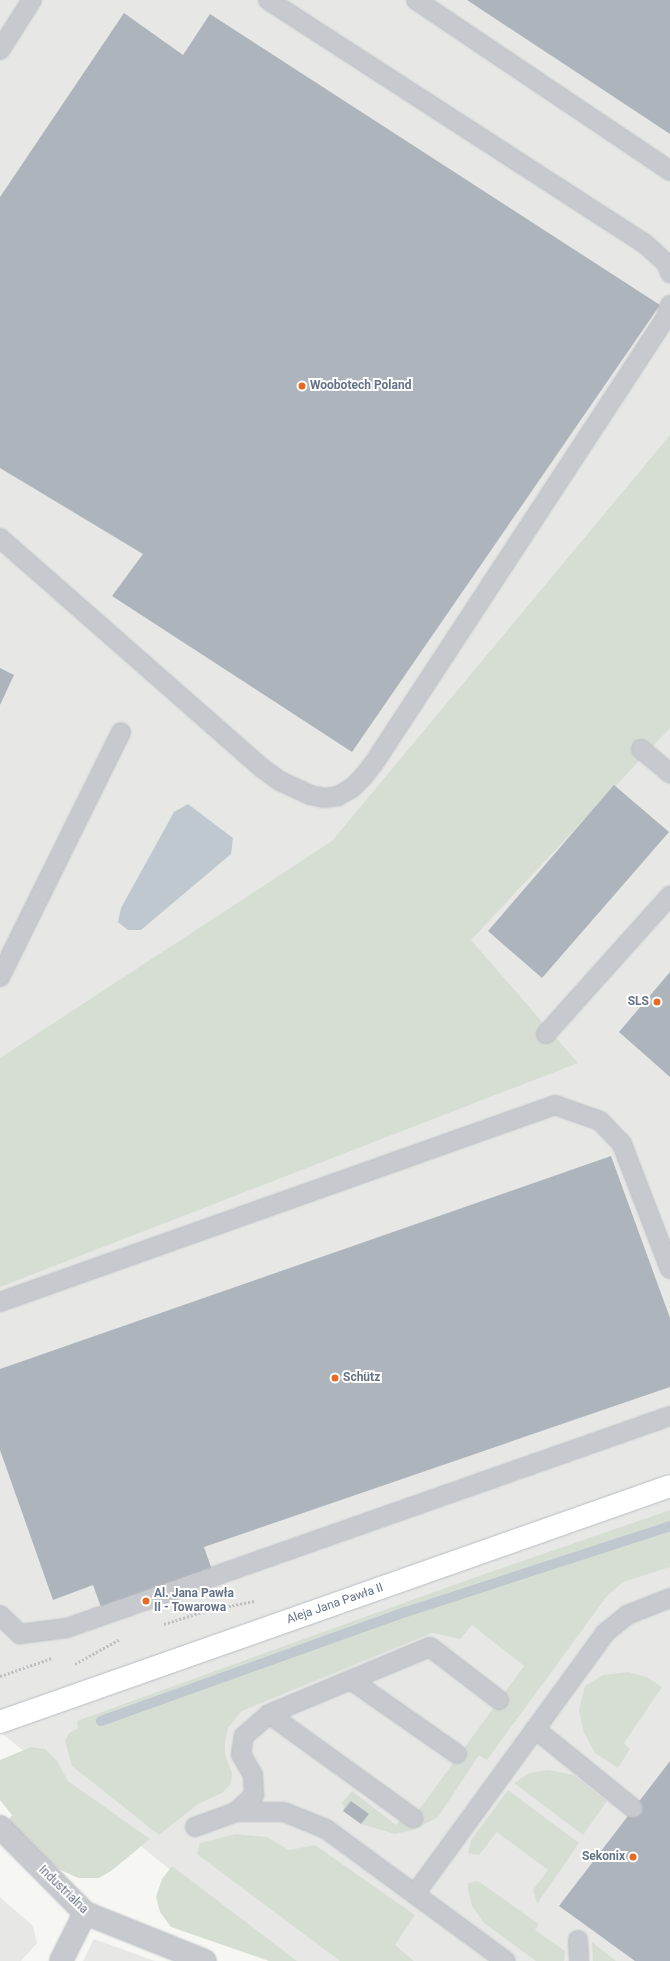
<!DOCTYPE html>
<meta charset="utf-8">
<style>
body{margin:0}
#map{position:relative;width:670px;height:1961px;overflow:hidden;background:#f6f7f3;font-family:Roboto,sans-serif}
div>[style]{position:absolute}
.built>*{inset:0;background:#e7e8e6}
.green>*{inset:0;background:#d6ded4}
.water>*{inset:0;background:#bfc8ce}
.stream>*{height:10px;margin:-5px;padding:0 5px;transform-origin:5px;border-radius:5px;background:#bfc8ce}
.building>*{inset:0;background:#aeb4bc}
.path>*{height:2.5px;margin-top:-1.25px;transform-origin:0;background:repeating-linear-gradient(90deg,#bdbfc2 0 2px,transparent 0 4px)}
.roads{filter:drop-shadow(0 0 1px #b8bcc1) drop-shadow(0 0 1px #b8bcc1)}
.lane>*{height:18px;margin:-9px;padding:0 9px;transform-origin:9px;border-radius:9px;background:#c6c9cd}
.street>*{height:22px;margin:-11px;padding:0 11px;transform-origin:11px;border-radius:11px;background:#c6c9cd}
.secondary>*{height:22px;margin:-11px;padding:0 11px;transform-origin:11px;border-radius:11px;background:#fff}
.dots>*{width:11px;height:11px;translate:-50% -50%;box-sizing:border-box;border:2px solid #fff;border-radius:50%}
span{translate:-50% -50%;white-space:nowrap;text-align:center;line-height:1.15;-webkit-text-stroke:4px #fff;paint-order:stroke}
.poi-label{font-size:12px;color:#647285;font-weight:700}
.left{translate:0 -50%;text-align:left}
.right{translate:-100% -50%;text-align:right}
.street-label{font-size:12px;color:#647285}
</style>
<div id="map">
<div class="built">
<i style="clip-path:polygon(0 0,670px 0,670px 1961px,283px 1961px,0 1732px)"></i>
<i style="clip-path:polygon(0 1897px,33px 1926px,37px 1943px,21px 1961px,0 1961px)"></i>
<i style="clip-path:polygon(94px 1939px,155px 1961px,83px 1961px)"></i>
</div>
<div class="green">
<i style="clip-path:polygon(670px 435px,670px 728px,471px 940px,578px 1063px,0 1287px,0 1058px,332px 841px)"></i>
<i style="clip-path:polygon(670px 1510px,670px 1567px,623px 1582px,607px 1596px,487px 1760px,479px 1755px,438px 1817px,416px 1829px,395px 1834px,361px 1824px,369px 1814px,351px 1801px,342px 1813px,344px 1806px,341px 1804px,352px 1791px,396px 1825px,402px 1817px,413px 1818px,524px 1666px,472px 1625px,460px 1639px,432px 1633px,242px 1711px,228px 1728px,225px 1743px,225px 1754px,232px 1773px,231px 1784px,222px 1793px,198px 1804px,159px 1835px,72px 1766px,65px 1741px,69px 1733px,78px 1728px,77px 1721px,459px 1583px)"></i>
<i style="clip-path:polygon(628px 1672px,647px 1677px,662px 1687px,624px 1743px,630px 1749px,618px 1768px,595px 1753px,584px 1733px,579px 1710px,585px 1686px,603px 1675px)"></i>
<i style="clip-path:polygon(31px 1747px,45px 1749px,57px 1761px,68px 1781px,150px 1839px,111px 1871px,99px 1878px,78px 1878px,59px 1869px,5px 1825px,12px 1815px,0 1800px,0 1760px)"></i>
<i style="clip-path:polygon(549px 1770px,574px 1775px,607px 1801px,583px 1835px,514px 1783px,529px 1773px)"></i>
<i style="clip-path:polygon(508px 1790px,579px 1843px,537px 1904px,533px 1890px,548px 1870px,497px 1832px,479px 1855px,468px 1853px,471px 1840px)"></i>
<i style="clip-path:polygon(236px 1834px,267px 1837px,289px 1850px,315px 1845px,415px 1915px,395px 1945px,414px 1961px,340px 1961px,197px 1854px,200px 1843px)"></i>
<i style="clip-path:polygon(172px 1866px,297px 1961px,269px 1961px,171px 1927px,160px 1912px,156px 1897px,162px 1879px)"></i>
<i style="clip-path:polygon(478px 1881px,539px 1924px,535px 1930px,565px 1951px,564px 1961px,536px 1961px,484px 1923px,472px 1906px,468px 1890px,468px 1883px)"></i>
<i style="clip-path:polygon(592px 1942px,616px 1961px,593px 1961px)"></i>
</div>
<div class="water">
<i style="clip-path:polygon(188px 804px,233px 838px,231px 854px,141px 930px,128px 930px,118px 922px,121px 908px,174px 812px)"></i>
</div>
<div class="stream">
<i style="left:101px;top:1721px;width:324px;rotate:-19.7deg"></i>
<i style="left:406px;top:1612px;width:278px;rotate:-18deg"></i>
</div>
<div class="building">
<i style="clip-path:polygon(467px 0,670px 0,670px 134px)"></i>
<i style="clip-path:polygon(124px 13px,183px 55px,210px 14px,660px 305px,352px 752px,112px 596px,143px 554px,0 468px,0 197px)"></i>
<i style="clip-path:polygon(0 668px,14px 675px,0 705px)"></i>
<i style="clip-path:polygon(614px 785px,669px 832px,542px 978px,488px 931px)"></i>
<i style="clip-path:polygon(670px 972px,670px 1077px,619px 1032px)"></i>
<i style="clip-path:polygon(611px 1156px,670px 1318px,670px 1387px,204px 1547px,212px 1570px,102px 1610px,93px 1585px,53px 1600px,0 1450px,0 1369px)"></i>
<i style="clip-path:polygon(670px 1761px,670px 1961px,635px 1961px,559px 1906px)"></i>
<i style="clip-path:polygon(351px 1801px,369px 1814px,361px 1824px,343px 1811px)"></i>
</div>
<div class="path">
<i style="left:164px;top:1624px;width:43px;rotate:-17.6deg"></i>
<i style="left:205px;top:1611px;width:50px;rotate:-11.5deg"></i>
<i style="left:75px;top:1664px;width:51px;rotate:-29.1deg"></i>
<i style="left:0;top:1676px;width:55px;rotate:-19.1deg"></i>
</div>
<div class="roads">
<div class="lane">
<i style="left:268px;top:0;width:448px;rotate:32.9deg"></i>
<i style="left:644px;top:243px;width:30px;rotate:42deg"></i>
<i style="left:666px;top:263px;width:11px;rotate:68deg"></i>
<i style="left:416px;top:0;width:306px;rotate:33.9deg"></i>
<i style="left:0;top:50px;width:59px;rotate:-57.4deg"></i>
<i style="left:0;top:538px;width:349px;rotate:41.3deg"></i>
<i style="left:262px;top:768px;width:22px;rotate:36deg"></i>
<i style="left:280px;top:781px;width:33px;rotate:25deg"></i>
<i style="left:310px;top:795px;width:14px;rotate:12deg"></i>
<i style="left:324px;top:798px;width:14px;rotate:-8deg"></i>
<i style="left:338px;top:796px;width:16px;rotate:-30deg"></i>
<i style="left:352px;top:788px;width:16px;rotate:-45deg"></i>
<i style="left:363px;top:777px;width:18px;rotate:-52deg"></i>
<i style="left:374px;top:763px;width:531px;rotate:-56.76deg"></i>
<i style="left:665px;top:319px;width:15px;rotate:-70deg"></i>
<i style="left:641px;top:749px;width:38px;rotate:40deg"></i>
<i style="left:0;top:977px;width:273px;rotate:-63.7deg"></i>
<i style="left:546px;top:1034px;width:186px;rotate:-48.1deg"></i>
<i style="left:0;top:1302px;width:589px;rotate:-19.54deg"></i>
<i style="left:555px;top:1105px;width:48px;rotate:19.6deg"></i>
<i style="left:600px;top:1121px;width:32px;rotate:46deg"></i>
<i style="left:622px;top:1144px;width:134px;rotate:69deg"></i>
<i style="left:0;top:1615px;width:28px;rotate:44deg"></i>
<i style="left:20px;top:1634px;width:47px;rotate:-7.3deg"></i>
<i style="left:67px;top:1628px;width:639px;rotate:-19.37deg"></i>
<i style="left:351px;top:1680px;width:129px;rotate:34.9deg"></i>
<i style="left:269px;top:1714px;width:178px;rotate:35.8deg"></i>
<i style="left:535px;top:1729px;width:126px;rotate:38.9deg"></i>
<i style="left:236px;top:1812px;width:25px;rotate:-43deg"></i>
<i style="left:254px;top:1795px;width:20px;rotate:-93deg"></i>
<i style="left:253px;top:1775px;width:24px;rotate:-120deg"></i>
<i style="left:241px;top:1754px;width:18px;rotate:-81deg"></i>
<i style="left:244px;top:1736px;width:33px;rotate:-41deg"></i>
<i style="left:269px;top:1714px;width:174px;rotate:-22.6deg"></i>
<i style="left:430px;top:1647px;width:87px;rotate:37.5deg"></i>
<i style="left:195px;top:1827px;width:44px;rotate:-20.1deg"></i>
<i style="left:236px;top:1812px;width:48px"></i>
<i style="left:284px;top:1812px;width:45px;rotate:22deg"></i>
<i style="left:326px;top:1829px;width:223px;rotate:36.3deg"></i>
<i style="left:415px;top:1894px;width:323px;rotate:-53.9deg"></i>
<i style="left:605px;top:1633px;width:28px;rotate:-39deg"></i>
<i style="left:627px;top:1615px;width:46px;rotate:-21.6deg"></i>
<i style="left:578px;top:1940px;width:21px;rotate:87deg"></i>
</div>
<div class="street">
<i style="left:0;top:1827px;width:121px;rotate:45.3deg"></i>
<i style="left:85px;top:1913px;width:129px;rotate:21.8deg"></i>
<i style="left:61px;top:1961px;width:54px;rotate:-63.4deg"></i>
</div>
<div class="secondary">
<i style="left:0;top:1722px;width:710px;rotate:-19.4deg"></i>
</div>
</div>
<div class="dots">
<i style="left:302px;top:386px;background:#e86921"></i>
<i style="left:657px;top:1002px;background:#e86921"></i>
<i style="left:335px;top:1378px;background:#e86921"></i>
<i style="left:146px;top:1601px;background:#e86921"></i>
<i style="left:633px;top:1857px;background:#e86921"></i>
</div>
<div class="poi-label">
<span class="left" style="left:310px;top:386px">Woobotech Poland</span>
<span class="right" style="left:649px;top:1002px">SLS</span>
<span class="left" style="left:343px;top:1378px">Schütz</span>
<span class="left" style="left:154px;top:1601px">Al. Jana Pawła<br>II - Towarowa</span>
<span class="right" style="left:625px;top:1857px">Sekonix</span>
</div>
<div class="street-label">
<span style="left:335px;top:1604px;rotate:-19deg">Aleja Jana Pawła II</span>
<span style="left:63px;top:1890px;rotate:44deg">Industrialna</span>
</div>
</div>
